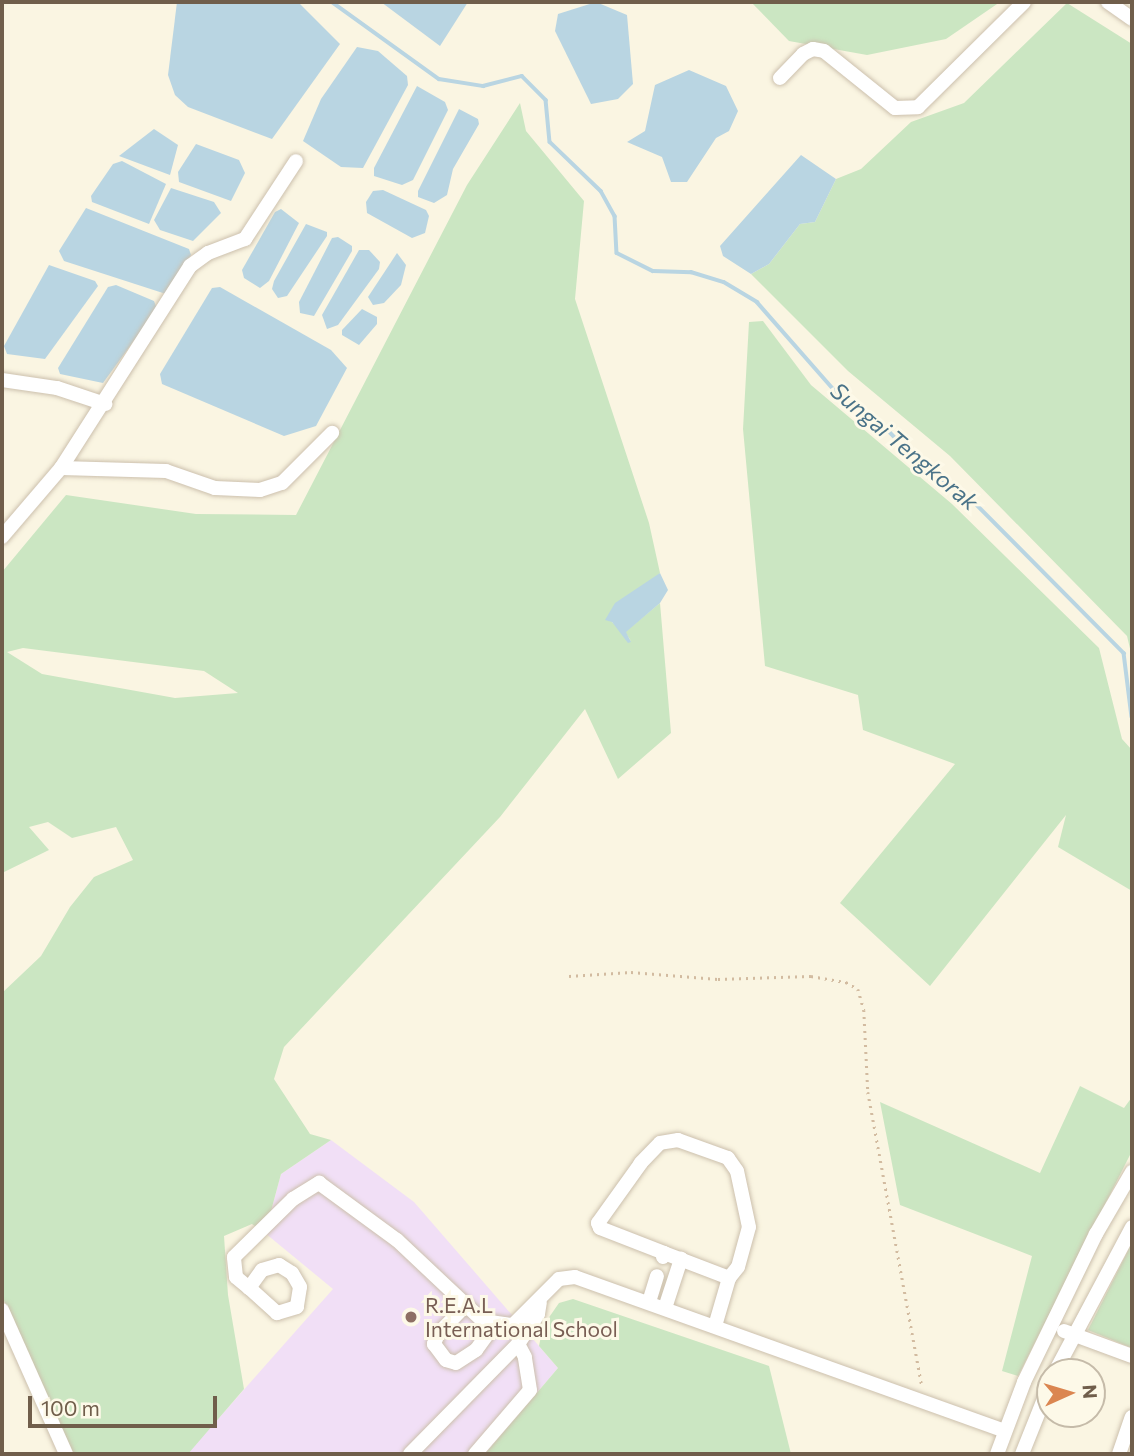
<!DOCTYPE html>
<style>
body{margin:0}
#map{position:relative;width:1134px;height:1456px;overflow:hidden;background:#faf5e2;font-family:Commissioner,sans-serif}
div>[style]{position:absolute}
.education>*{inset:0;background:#f1dff6}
.green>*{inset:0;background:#cbe6c2}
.water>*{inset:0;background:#b9d5e2}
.stream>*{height:3.5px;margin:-1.75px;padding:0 1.75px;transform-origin:1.75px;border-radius:1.75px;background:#b9d5e2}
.path>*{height:2.5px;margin-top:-1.25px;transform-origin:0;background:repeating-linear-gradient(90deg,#d2bba0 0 2px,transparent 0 7px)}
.roads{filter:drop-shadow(0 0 2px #ccc0ad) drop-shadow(0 0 2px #ccc0ad)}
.minor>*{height:14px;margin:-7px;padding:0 7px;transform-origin:7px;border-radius:7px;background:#fff}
.dots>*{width:19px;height:19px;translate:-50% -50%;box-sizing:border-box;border:4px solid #fdf9e8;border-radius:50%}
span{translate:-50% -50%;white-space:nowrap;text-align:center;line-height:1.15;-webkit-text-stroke:6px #fdf9e8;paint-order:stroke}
.education-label{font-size:21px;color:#785e54}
.left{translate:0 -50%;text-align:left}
.water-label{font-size:23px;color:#4a7388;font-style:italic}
.frame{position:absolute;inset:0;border:4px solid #705e4b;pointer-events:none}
.north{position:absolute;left:1036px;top:1358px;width:70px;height:70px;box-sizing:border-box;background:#fdf9e8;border:2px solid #c5bba9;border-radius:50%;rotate:86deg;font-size:19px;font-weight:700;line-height:28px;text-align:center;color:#705e4b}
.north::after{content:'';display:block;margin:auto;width:24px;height:32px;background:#db8650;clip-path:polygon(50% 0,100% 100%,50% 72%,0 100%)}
.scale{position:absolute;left:28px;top:1396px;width:189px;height:32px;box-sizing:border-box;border:4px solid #705e4b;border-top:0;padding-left:9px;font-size:21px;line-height:24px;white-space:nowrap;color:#705e4b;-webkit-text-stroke:5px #fdf9e8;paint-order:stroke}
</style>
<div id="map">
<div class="education">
<i style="clip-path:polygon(331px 1140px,414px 1202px,558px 1368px,485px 1454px,187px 1454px,333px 1289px,265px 1233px,281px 1174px)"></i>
</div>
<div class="green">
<i style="clip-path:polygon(751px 2px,1000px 2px,946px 39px,867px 55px,789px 41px)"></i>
<i style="clip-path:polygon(1067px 3px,1132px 44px,1132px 657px,1127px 636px,950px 456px,848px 371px,751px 274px,769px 264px,800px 224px,815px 222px,836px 179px,861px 169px,911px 122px,964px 103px)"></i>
<i style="clip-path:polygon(evenodd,520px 103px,526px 131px,584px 201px,575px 299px,649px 523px,660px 573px,612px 622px,631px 641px,625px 632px,660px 603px,671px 733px,618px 779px,585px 709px,500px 817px,284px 1047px,274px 1079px,310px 1134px,331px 1140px,281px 1174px,265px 1233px,252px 1224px,224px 1236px,228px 1295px,244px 1389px,188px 1454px,71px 1454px,2px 1296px,2px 993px,41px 956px,70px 907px,94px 877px,133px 860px,116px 827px,72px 838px,48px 822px,29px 827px,49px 850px,2px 873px,2px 572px,66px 495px,196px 514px,296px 515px,467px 185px,520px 103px,23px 648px,204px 671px,238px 693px,175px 698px,42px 674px,7px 652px,23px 648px)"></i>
<i style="clip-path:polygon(763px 321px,811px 385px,952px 504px,1099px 648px,1122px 739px,1132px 750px,1132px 891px,1058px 847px,1066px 815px,930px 986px,840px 903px,955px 764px,863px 730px,858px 695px,765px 666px,743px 429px,749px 322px)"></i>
<i style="clip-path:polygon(1080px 1086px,1124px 1108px,1132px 1097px,1132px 1151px,1018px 1376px,1002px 1371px,1032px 1256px,900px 1205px,880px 1102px,1040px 1173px)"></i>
<i style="clip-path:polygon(1132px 1243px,1132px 1348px,1088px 1330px)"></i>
<i style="clip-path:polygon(573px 1299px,769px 1366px,791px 1454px,485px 1454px,558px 1368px,539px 1346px,543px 1326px,559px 1303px)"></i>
</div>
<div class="water">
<i style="clip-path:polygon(177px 2px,298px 2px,340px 44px,272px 139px,188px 107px,175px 95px,168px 75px)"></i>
<i style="clip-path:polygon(381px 2px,468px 2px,440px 46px)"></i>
<i style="clip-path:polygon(596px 2px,627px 15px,633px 84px,618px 99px,591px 104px,555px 31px,558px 14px)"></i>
<i style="clip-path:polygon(357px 47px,378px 51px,407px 76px,408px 85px,363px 168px,341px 167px,303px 141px,321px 99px)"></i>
<i style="clip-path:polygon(689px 70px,726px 86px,738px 111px,729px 131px,716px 138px,687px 182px,671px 182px,662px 157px,627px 142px,645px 131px,655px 85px)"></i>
<i style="clip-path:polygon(417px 86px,445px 102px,448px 110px,413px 180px,402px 185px,374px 176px,374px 168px)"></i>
<i style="clip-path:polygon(459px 109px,478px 119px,479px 124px,453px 169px,447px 195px,434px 203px,418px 197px,418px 191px)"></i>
<i style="clip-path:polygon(154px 129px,178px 145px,170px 175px,119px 156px)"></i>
<i style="clip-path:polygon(196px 144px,239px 160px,245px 173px,231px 201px,179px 182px,178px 172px)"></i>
<i style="clip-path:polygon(801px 155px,836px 179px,815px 222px,800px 224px,769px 264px,751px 274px,723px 256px,720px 246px)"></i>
<i style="clip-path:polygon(122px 161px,166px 184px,149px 224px,92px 202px,91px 196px,113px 164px)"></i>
<i style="clip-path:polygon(171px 188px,214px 202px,221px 213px,193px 241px,160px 230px,154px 220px)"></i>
<i style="clip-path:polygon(383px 190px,426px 210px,429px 216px,425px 233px,412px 238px,367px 213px,366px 202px,373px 191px)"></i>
<i style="clip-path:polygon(86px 208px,189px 249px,191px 255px,166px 294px,64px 261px,59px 251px)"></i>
<i style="clip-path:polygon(281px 209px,299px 223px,269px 281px,260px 288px,244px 278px,242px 270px,275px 212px)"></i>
<i style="clip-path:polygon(306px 224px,327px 232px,327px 236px,287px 296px,278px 298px,272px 289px,274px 281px)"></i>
<i style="clip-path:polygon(338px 237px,352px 246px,352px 251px,314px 316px,300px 313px,299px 302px,332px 238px)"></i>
<i style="clip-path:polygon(359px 250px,369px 250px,380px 262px,379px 269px,338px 325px,327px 329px,322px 315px)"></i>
<i style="clip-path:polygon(397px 253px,406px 265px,401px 285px,384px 303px,373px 305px,368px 297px)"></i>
<i style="clip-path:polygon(49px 265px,95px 281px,98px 286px,45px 359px,7px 354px,4px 346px)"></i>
<i style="clip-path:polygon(116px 285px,154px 301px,157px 309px,103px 383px,60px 374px,58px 368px,108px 287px)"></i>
<i style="clip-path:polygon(220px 287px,331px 350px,347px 368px,316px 426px,284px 436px,162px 384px,160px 374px,212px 288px)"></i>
<i style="clip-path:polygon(362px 309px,377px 317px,377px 324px,359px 345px,342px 335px,342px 330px)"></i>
<i style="clip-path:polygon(660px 573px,668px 590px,660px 603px,626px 632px,631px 642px,628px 643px,612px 622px,605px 620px,615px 603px)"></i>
</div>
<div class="stream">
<i style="left:332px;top:2px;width:132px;rotate:35.7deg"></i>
<i style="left:439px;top:79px;width:45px;rotate:9deg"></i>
<i style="left:483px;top:86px;width:40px;rotate:-14.4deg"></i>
<i style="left:522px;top:76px;width:34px;rotate:45deg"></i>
<i style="left:546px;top:100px;width:42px;rotate:84.6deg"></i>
<i style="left:550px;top:142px;width:71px;rotate:43.9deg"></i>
<i style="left:601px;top:191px;width:29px;rotate:61deg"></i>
<i style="left:615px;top:216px;width:37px;rotate:87deg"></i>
<i style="left:617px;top:253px;width:40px;rotate:26.6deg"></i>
<i style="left:653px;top:271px;width:38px;rotate:2deg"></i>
<i style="left:691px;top:272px;width:34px;rotate:17deg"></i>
<i style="left:724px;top:282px;width:39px;rotate:31deg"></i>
<i style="left:757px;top:302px;width:130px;rotate:48.7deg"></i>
<i style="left:843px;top:400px;width:49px;rotate:32.4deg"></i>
<i style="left:884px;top:426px;width:52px;rotate:46.5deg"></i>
<i style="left:920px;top:464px;width:63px;rotate:34.7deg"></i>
<i style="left:972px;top:500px;width:216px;rotate:45.2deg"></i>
<i style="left:1124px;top:653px;width:64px;rotate:82.9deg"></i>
</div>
<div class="path">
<i style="left:569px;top:976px;width:62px;rotate:-3.7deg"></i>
<i style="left:631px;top:972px;width:87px;rotate:4.6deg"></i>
<i style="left:718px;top:979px;width:93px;rotate:-1.8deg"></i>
<i style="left:811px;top:976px;width:36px;rotate:10deg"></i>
<i style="left:846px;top:982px;width:14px;rotate:30deg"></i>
<i style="left:858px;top:989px;width:22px;rotate:74deg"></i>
<i style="left:864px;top:1010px;width:82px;rotate:87.2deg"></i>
<i style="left:868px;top:1092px;width:300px;rotate:79.6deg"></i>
</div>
<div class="roads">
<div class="minor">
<i style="left:1108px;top:2px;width:29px;rotate:35deg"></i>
<i style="left:780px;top:78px;width:33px;rotate:-46deg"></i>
<i style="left:803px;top:54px;width:11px;rotate:-27deg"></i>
<i style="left:813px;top:49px;width:11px;rotate:10deg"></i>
<i style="left:824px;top:51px;width:91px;rotate:38.8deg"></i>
<i style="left:895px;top:108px;width:23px;rotate:-2deg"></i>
<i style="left:918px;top:107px;width:149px;rotate:-44.7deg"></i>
<i style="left:2px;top:380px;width:56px;rotate:8.3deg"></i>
<i style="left:57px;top:388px;width:51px;rotate:18.4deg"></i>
<i style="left:61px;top:468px;width:105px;rotate:1.6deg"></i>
<i style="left:166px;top:471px;width:52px;rotate:19.1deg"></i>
<i style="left:215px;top:488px;width:45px;rotate:2.5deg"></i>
<i style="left:260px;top:490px;width:23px;rotate:-18deg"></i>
<i style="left:282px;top:483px;width:71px;rotate:-45deg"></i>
<i style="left:2px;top:537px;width:91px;rotate:-49.5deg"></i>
<i style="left:61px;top:468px;width:240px;rotate:-57.4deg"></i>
<i style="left:190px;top:266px;width:22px;rotate:-36deg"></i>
<i style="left:208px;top:253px;width:40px;rotate:-21deg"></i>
<i style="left:245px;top:239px;width:93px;rotate:-56.8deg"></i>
<i style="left:663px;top:1257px;width:4px;rotate:-76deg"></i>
<i style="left:664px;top:1253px;width:70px;rotate:21deg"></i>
<i style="left:729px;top:1278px;width:14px;rotate:-51deg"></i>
<i style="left:738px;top:1267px;width:41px;rotate:-74.6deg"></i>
<i style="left:749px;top:1227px;width:57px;rotate:-102.1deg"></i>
<i style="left:737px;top:1171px;width:16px;rotate:-125deg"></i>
<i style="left:728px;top:1158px;width:53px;rotate:-160.2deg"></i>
<i style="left:678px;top:1140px;width:18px;rotate:171deg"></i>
<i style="left:660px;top:1143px;width:28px;rotate:134deg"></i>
<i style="left:641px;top:1163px;width:74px;rotate:125.6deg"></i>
<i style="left:598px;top:1223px;width:5px;rotate:68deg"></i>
<i style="left:600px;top:1228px;width:69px;rotate:21.3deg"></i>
<i style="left:249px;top:1288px;width:22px;rotate:-54deg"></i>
<i style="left:262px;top:1270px;width:18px;rotate:-16deg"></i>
<i style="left:279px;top:1265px;width:15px;rotate:32deg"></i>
<i style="left:292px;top:1273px;width:16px;rotate:60deg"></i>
<i style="left:300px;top:1287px;width:20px;rotate:99deg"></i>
<i style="left:297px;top:1307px;width:21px;rotate:163deg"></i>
<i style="left:277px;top:1313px;width:38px;rotate:-138deg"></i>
<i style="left:249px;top:1288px;width:17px;rotate:-140deg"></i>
<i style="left:236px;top:1277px;width:20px;rotate:-96deg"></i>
<i style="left:234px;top:1257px;width:83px;rotate:-44.5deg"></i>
<i style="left:293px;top:1199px;width:31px;rotate:-32deg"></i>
<i style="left:319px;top:1183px;width:97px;rotate:36.2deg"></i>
<i style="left:397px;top:1240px;width:118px;rotate:43.3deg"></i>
<i style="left:483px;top:1321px;width:30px;rotate:8deg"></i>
<i style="left:513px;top:1325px;width:65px;rotate:-45deg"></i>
<i style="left:559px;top:1279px;width:16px;rotate:-7deg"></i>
<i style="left:575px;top:1277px;width:456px;rotate:19.7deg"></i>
<i style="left:649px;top:1302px;width:27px;rotate:-73deg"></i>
<i style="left:464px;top:1307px;width:37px;rotate:134deg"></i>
<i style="left:438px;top:1334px;width:11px;rotate:112deg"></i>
<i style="left:434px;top:1344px;width:20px;rotate:53deg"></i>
<i style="left:446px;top:1360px;width:10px;rotate:17deg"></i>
<i style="left:456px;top:1363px;width:24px;rotate:-33deg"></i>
<i style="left:476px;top:1350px;width:31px;rotate:-54deg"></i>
<i style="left:665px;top:1308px;width:52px;rotate:-71.9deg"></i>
<i style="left:2px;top:1310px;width:158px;rotate:66deg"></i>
<i style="left:715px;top:1326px;width:50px;rotate:-73.7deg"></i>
<i style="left:1064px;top:1331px;width:72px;rotate:20.2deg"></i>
<i style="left:1055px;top:1372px;width:164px;rotate:-62deg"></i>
<i style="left:410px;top:1454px;width:154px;rotate:-45.5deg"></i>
<i style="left:475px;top:1454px;width:84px;rotate:-49.3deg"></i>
<i style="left:530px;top:1390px;width:33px;rotate:-99deg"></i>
<i style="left:525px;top:1357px;width:15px;rotate:-118deg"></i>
<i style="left:518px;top:1344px;width:36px;rotate:-56deg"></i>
<i style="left:538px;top:1314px;width:12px;rotate:-81deg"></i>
<i style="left:997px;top:1454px;width:77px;rotate:-69.4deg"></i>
<i style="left:1024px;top:1382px;width:165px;rotate:-64.1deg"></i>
<i style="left:1096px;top:1234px;width:72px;rotate:-59.9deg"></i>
<i style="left:1022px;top:1454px;width:75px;rotate:-68.2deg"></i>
<i style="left:1119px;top:1454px;width:39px;rotate:-71deg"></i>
</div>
</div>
<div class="dots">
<i style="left:411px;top:1317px;background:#8d6e63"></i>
</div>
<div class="education-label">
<span class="left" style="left:425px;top:1317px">R.E.A.L<br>International School</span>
</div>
<div class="water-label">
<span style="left:905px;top:446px;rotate:40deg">Sungai Tengkorak</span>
</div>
<div class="frame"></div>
<div class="north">N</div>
<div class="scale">100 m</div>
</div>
